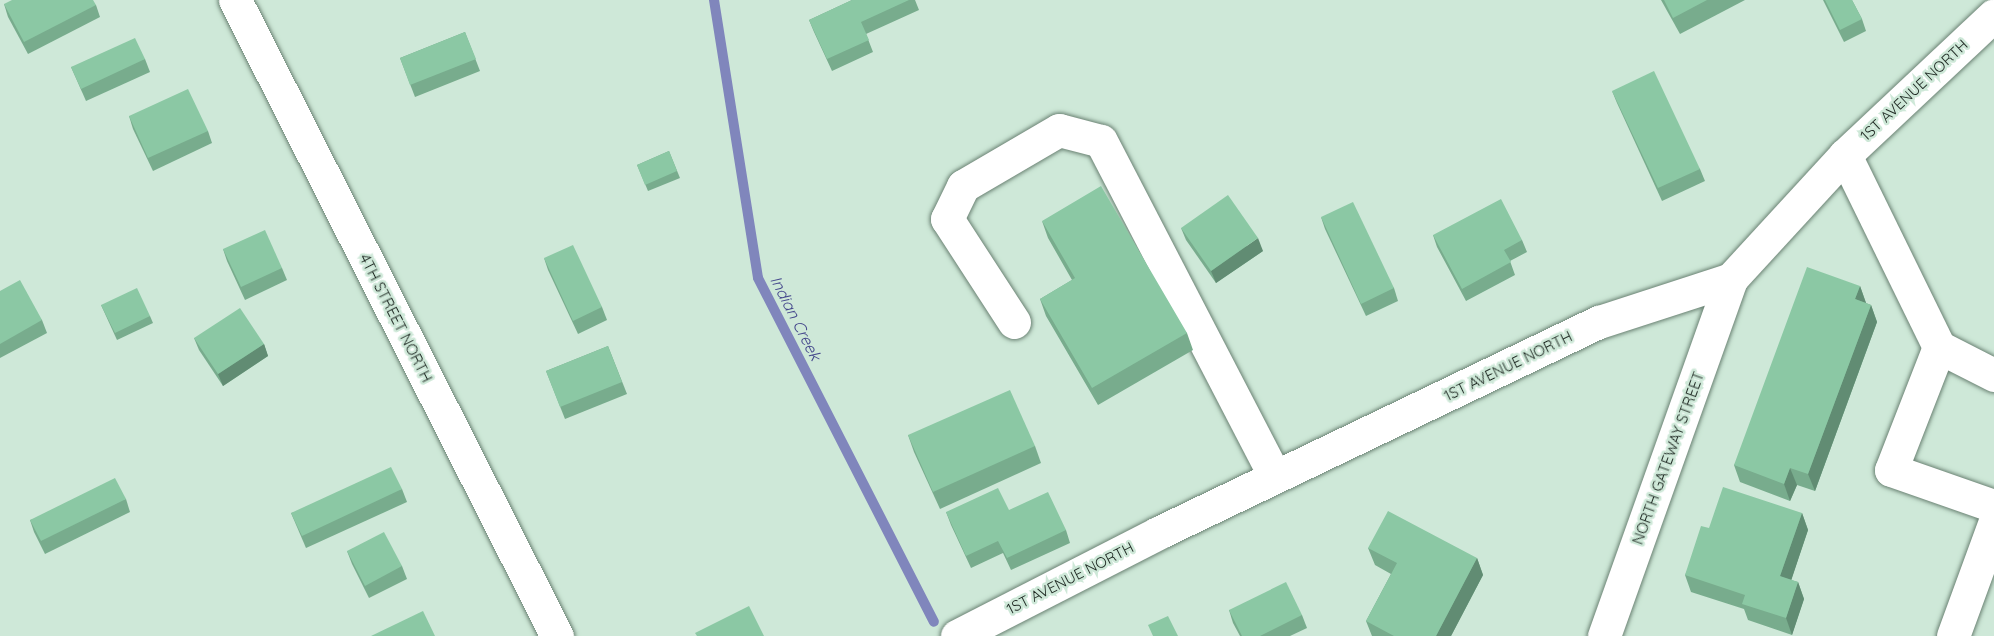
<!DOCTYPE html>
<style>
body{margin:0}
#map{position:relative;width:1994px;height:636px;overflow:hidden;background:#cee8d8;font-family:Quicksand,sans-serif}
div>[style]{position:absolute}
.stream>*{height:10px;margin:-5px;padding:0 5px;transform-origin:5px;border-radius:5px;background:#8086bc}
.roads{filter:drop-shadow(0 0 2px #6a8273) drop-shadow(0 0 2px #6a8273)}
.minor>*{height:33px;margin:-16.5px;padding:0 16.5px;transform-origin:16.5px;border-radius:16.5px;background:#fff}
.wall>*{inset:0;background:#78ac8d}
.shaded-wall>*{inset:0;background:#618c73}
.building>*{inset:0;background:#8bc8a4}
span{translate:-50% -50%;white-space:nowrap;text-align:center;line-height:1.15;-webkit-text-stroke:5px #cee8d8;paint-order:stroke}
.street-label{font-size:15px;color:#1e2822}
.water-label{font-size:16px;color:#45488c;font-style:italic}
</style>
<div id="map">
<div class="stream">
<i style="left:714px;top:0;width:281px;rotate:81deg"></i>
<i style="left:758px;top:278px;width:386px;rotate:62.9deg"></i>
</div>
<div class="roads">
<div class="minor">
<i style="left:235px;top:0;width:713px;rotate:63.15deg"></i>
<i style="left:1845px;top:155px;width:214px;rotate:63.9deg"></i>
<i style="left:1939px;top:347px;width:62px;rotate:27deg"></i>
<i style="left:1014px;top:322px;width:123px;rotate:-123deg"></i>
<i style="left:947px;top:219px;width:37px;rotate:-64deg"></i>
<i style="left:963px;top:186px;width:111px;rotate:-30.3deg"></i>
<i style="left:1059px;top:130px;width:43px;rotate:14.7deg"></i>
<i style="left:1101px;top:141px;width:378px;rotate:62.6deg"></i>
<i style="left:1939px;top:347px;width:132px;rotate:111.3deg"></i>
<i style="left:1891px;top:470px;width:109px;rotate:19.3deg"></i>
<i style="left:957px;top:636px;width:226px;rotate:-27.1deg"></i>
<i style="left:1158px;top:533px;width:489px;rotate:-25.6deg"></i>
<i style="left:1599px;top:322px;width:139px;rotate:-18deg"></i>
<i style="left:1731px;top:279px;width:168px;rotate:-47.4deg"></i>
<i style="left:1845px;top:155px;width:204px;rotate:-43.2deg"></i>
<i style="left:1604px;top:636px;width:379px;rotate:-70.4deg"></i>
<i style="left:1953px;top:636px;width:119px;rotate:-69.9deg"></i>
</div>
</div>
<div class="wall">
<i style="clip-path:polygon(852px 0,915px 0,919px 10px,866px 34px,873px 52px,832px 71px,814px 32px,809px 20px)"></i>
<i style="clip-path:polygon(1661px 0,1745px 0,1680px 34px)"></i>
<i style="clip-path:polygon(1823px 0,1852px 0,1862px 19px,1866px 31px,1844px 42px)"></i>
<i style="clip-path:polygon(4px 4px,96px 5px,100px 17px,28px 54px,8px 17px)"></i>
<i style="clip-path:polygon(465px 32px,480px 71px,415px 97px,400px 58px)"></i>
<i style="clip-path:polygon(145px 59px,150px 72px,86px 101px,71px 67px)"></i>
<i style="clip-path:polygon(1612px 91px,1700px 169px,1705px 181px,1662px 201px,1617px 103px)"></i>
<i style="clip-path:polygon(129px 116px,208px 131px,212px 143px,153px 171px,133px 129px)"></i>
<i style="clip-path:polygon(669px 151px,680px 178px,648px 191px,637px 165px)"></i>
<i style="clip-path:polygon(1321px 217px,1394px 288px,1398px 301px,1366px 316px,1325px 229px)"></i>
<i style="clip-path:polygon(1042px 221px,1187px 333px,1193px 350px,1098px 405px,1046px 316px,1040px 299px,1072px 280px,1048px 238px)"></i>
<i style="clip-path:polygon(1181px 228px,1263px 251px,1216px 283px,1186px 240px)"></i>
<i style="clip-path:polygon(1433px 235px,1522px 240px,1527px 252px,1510px 261px,1515px 275px,1466px 301px,1437px 247px)"></i>
<i style="clip-path:polygon(223px 249px,282px 268px,287px 280px,245px 300px,227px 261px)"></i>
<i style="clip-path:polygon(544px 258px,602px 307px,607px 320px,578px 334px,548px 270px)"></i>
<i style="clip-path:polygon(1860px 286px,1866px 303px,1871px 305px,1877px 322px,1815px 491px,1797px 485px,1790px 501px,1740px 482px,1734px 465px)"></i>
<i style="clip-path:polygon(0 291px,42px 320px,47px 333px,0 358px)"></i>
<i style="clip-path:polygon(101px 305px,150px 316px,153px 323px,117px 340px)"></i>
<i style="clip-path:polygon(194px 338px,264px 344px,268px 356px,223px 386px,199px 350px)"></i>
<i style="clip-path:polygon(608px 346px,627px 394px,565px 419px,546px 371px)"></i>
<i style="clip-path:polygon(908px 435px,1035px 446px,1041px 463px,940px 509px,914px 452px)"></i>
<i style="clip-path:polygon(402px 489px,407px 502px,306px 548px,291px 513px)"></i>
<i style="clip-path:polygon(126px 499px,130px 512px,45px 554px,34px 532px,30px 520px)"></i>
<i style="clip-path:polygon(1009px 510px,1066px 530px,1070px 543px,1011px 570px,1003px 553px,971px 568px,951px 525px,946px 512px)"></i>
<i style="clip-path:polygon(1802px 513px,1808px 530px,1791px 580px,1798px 582px,1804px 599px,1792px 635px,1748px 620px,1744px 609px,1691px 592px,1685px 575px,1709px 528px)"></i>
<i style="clip-path:polygon(1368px 548px,1477px 558px,1483px 575px,1451px 636px,1372px 636px,1366px 621px,1391px 574px,1375px 565px)"></i>
<i style="clip-path:polygon(347px 551px,402px 566px,407px 579px,369px 598px,352px 564px)"></i>
<i style="clip-path:polygon(1229px 610px,1302px 615px,1307px 628px,1290px 636px,1240px 636px,1233px 623px)"></i>
</div>
<div class="shaded-wall">
<i style="clip-path:polygon(1258px 238px,1263px 251px,1216px 283px,1211px 271px)"></i>
<i style="clip-path:polygon(1860px 286px,1866px 303px,1855px 299px)"></i>
<i style="clip-path:polygon(1871px 305px,1877px 322px,1815px 491px,1808px 474px)"></i>
<i style="clip-path:polygon(264px 344px,268px 356px,223px 386px,218px 374px)"></i>
<i style="clip-path:polygon(1790px 468px,1797px 485px,1790px 501px,1784px 484px)"></i>
<i style="clip-path:polygon(1802px 513px,1808px 530px,1787px 593px,1780px 576px)"></i>
<i style="clip-path:polygon(1477px 558px,1483px 575px,1451px 636px,1436px 636px)"></i>
<i style="clip-path:polygon(1798px 582px,1804px 599px,1792px 635px,1786px 618px)"></i>
</div>
<div class="building">
<i style="clip-path:polygon(12px 0,93px 0,96px 5px,24px 42px,4px 4px)"></i>
<i style="clip-path:polygon(852px 0,909px 0,861px 22px,869px 40px,827px 59px,809px 20px)"></i>
<i style="clip-path:polygon(1664px 0,1707px 0,1673px 18px)"></i>
<i style="clip-path:polygon(1825px 0,1852px 0,1862px 19px,1840px 30px)"></i>
<i style="clip-path:polygon(465px 32px,476px 59px,410px 85px,400px 58px)"></i>
<i style="clip-path:polygon(135px 38px,145px 59px,81px 89px,71px 67px)"></i>
<i style="clip-path:polygon(1654px 71px,1700px 169px,1658px 188px,1612px 91px)"></i>
<i style="clip-path:polygon(188px 89px,208px 131px,148px 158px,129px 116px)"></i>
<i style="clip-path:polygon(669px 151px,677px 171px,645px 185px,637px 165px)"></i>
<i style="clip-path:polygon(1101px 186px,1187px 333px,1092px 388px,1040px 299px,1075px 278px,1042px 221px)"></i>
<i style="clip-path:polygon(1228px 195px,1258px 238px,1211px 271px,1181px 228px)"></i>
<i style="clip-path:polygon(1501px 199px,1522px 240px,1504px 250px,1511px 262px,1462px 289px,1433px 235px)"></i>
<i style="clip-path:polygon(1353px 202px,1394px 288px,1361px 304px,1321px 217px)"></i>
<i style="clip-path:polygon(265px 230px,282px 268px,241px 287px,223px 249px)"></i>
<i style="clip-path:polygon(573px 245px,602px 307px,573px 321px,544px 258px)"></i>
<i style="clip-path:polygon(1807px 267px,1860px 286px,1855px 299px,1871px 305px,1808px 474px,1790px 468px,1784px 484px,1734px 465px)"></i>
<i style="clip-path:polygon(20px 280px,42px 320px,0 344px,0 291px)"></i>
<i style="clip-path:polygon(137px 288px,150px 316px,115px 333px,101px 305px)"></i>
<i style="clip-path:polygon(240px 308px,264px 344px,218px 374px,194px 338px)"></i>
<i style="clip-path:polygon(608px 346px,622px 382px,560px 407px,546px 371px)"></i>
<i style="clip-path:polygon(1010px 390px,1035px 446px,933px 492px,908px 435px)"></i>
<i style="clip-path:polygon(391px 467px,402px 489px,302px 536px,291px 513px)"></i>
<i style="clip-path:polygon(115px 478px,126px 499px,41px 541px,30px 520px)"></i>
<i style="clip-path:polygon(1723px 487px,1802px 513px,1780px 576px,1798px 582px,1786px 618px,1742px 604px,1745px 595px,1685px 575px,1701px 526px,1709px 528px)"></i>
<i style="clip-path:polygon(998px 488px,1009px 510px,1048px 492px,1066px 530px,1007px 558px,998px 541px,966px 556px,946px 512px)"></i>
<i style="clip-path:polygon(1388px 511px,1477px 558px,1436px 636px,1394px 636px,1366px 621px,1397px 563px,1368px 548px)"></i>
<i style="clip-path:polygon(384px 532px,402px 566px,365px 586px,347px 551px)"></i>
<i style="clip-path:polygon(1286px 582px,1302px 615px,1260px 636px,1242px 636px,1229px 610px)"></i>
<i style="clip-path:polygon(749px 606px,764px 636px,697px 636px,695px 633px)"></i>
<i style="clip-path:polygon(423px 611px,435px 636px,371px 636px)"></i>
<i style="clip-path:polygon(1168px 616px,1178px 636px,1153px 636px,1148px 625px)"></i>
</div>
<div class="street-label">
<span style="left:1914px;top:90px;rotate:-43deg">1ST AVENUE NORTH</span>
<span style="left:396px;top:318px;rotate:63deg">4TH STREET NORTH</span>
<span style="left:1508px;top:366px;rotate:-26deg">1ST AVENUE NORTH</span>
<span style="left:1668px;top:458px;rotate:-70deg">NORTH GATEWAY STREET</span>
<span style="left:1070px;top:578px;rotate:-27deg">1ST AVENUE NORTH</span>
</div>
<div class="water-label">
<span style="left:796px;top:318px;rotate:63deg">Indian Creek</span>
</div>
</div>
